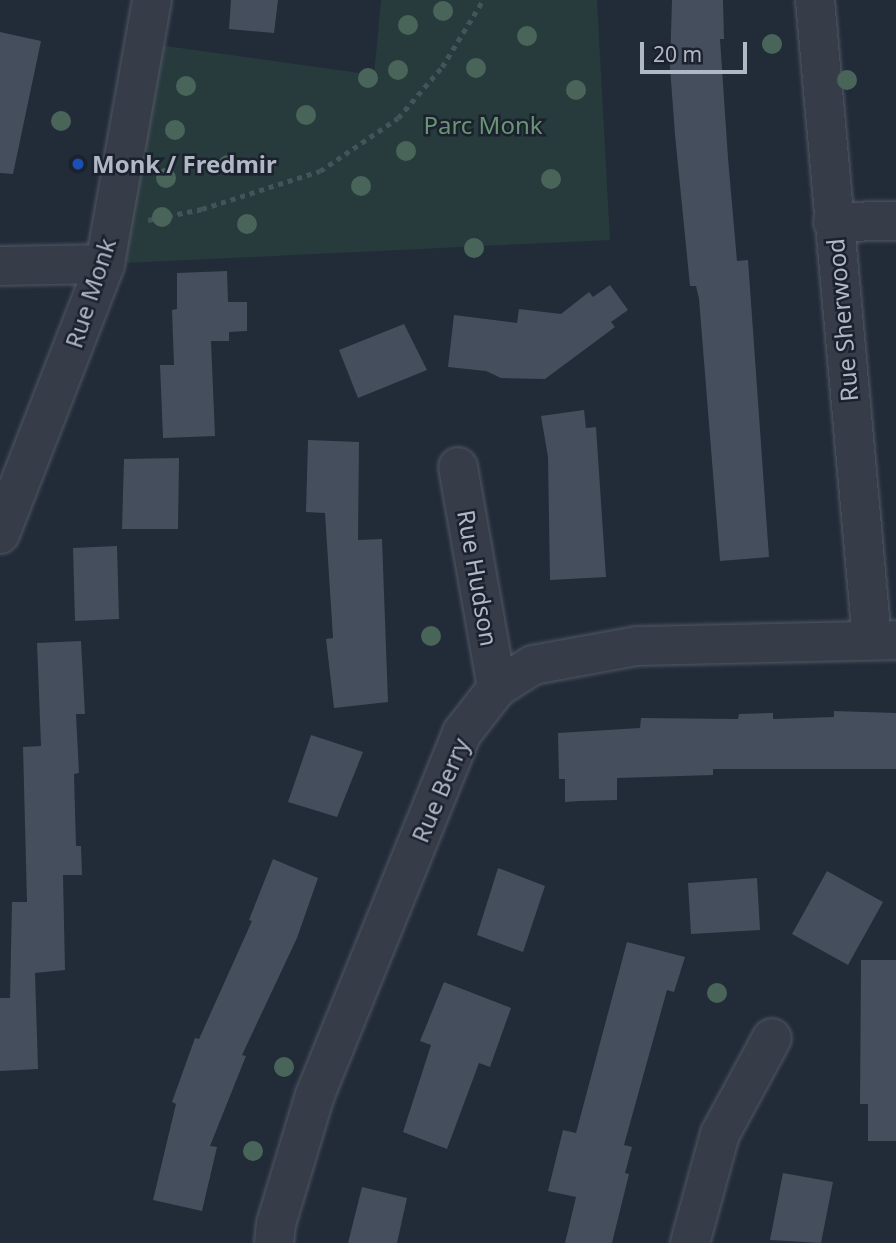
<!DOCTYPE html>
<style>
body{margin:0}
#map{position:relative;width:896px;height:1243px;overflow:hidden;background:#222b38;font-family:"Noto Sans",sans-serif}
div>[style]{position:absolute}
.green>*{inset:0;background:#273a3c}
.building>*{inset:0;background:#444e5d}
.path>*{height:4.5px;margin-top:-2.25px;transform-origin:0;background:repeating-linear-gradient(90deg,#445559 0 5px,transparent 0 10px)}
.roads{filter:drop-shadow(0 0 2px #515864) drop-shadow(0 0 2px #515864)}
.minor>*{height:38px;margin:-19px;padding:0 19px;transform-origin:19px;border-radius:19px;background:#363d49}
.trees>*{width:20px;height:20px;margin:-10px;border-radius:50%;background:#49655a}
.dots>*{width:19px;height:19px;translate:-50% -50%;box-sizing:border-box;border:4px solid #1b222e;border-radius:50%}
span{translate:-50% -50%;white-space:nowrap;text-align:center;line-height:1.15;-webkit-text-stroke:5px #1b222e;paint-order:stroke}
.park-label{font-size:24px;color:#699575}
.poi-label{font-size:24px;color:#b1b8c5;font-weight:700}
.left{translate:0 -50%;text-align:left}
.street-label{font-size:24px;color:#b1b8c5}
.scale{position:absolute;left:640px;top:42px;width:107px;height:32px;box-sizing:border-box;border:4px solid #b1b8c5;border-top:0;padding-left:9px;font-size:21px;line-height:24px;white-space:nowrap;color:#b1b8c5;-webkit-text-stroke:5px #1b222e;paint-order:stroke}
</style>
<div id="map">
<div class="green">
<i style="clip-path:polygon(381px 0,597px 0,610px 240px,105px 264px,144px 43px,374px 75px)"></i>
</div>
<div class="building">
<i style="clip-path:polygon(231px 0,278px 0,274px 33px,229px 29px)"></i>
<i style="clip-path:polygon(672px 0,723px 0,724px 39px,720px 39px,728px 158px,737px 261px,748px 260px,769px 557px,720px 561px,699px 299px,696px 286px,690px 286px,675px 135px,670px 67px)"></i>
<i style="clip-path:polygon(0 32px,41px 41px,13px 174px,0 173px)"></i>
<i style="clip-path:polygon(227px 271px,228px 302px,247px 302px,247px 331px,229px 332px,229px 341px,211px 341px,215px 436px,163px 438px,160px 365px,174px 365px,172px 310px,177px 309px,177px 273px)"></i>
<i style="clip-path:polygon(610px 285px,628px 310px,611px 322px,615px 327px,545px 379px,501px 378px,486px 371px,448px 367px,454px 315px,517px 323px,519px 309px,561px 314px,589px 292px,593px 297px)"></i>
<i style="clip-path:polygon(404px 324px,427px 370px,358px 398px,339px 350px)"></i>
<i style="clip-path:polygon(584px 410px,586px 428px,596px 427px,606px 577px,550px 580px,548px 457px,541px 416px)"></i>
<i style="clip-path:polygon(308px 440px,359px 442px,358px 540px,382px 539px,388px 702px,334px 708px,326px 639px,333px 638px,325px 513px,306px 512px)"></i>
<i style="clip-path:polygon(179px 458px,178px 529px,122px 529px,124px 459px)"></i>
<i style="clip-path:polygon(117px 546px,119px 619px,75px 621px,73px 548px)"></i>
<i style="clip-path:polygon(81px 641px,85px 714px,76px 714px,79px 773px,74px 774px,76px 846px,81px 846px,82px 875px,63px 875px,65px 970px,35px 973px,38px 1069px,0 1071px,0 998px,10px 998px,12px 902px,27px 902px,23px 747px,41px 746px,37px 643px)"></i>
<i style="clip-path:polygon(834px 711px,896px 713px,896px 769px,713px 769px,713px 775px,617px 778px,617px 800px,579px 801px,565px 802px,565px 779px,559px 779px,558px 733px,640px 728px,641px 718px,738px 719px,739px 714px,773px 713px,773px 719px,834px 717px)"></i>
<i style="clip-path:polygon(311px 735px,363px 752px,337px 817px,288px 802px)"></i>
<i style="clip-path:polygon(273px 859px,318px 878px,297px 938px,242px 1055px,246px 1056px,210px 1146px,217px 1147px,202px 1211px,153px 1200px,176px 1104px,172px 1102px,195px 1038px,199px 1039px,252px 921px,249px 920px)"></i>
<i style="clip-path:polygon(498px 868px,545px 886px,523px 952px,477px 935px)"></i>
<i style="clip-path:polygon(827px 871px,883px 902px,848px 965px,792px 934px)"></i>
<i style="clip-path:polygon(757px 878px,760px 930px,691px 934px,688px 883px)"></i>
<i style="clip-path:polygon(627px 942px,685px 957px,674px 992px,667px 990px,624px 1145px,632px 1147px,625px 1173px,629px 1174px,612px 1243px,565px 1243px,576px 1197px,548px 1191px,563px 1130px,576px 1133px)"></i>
<i style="clip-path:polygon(861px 960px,896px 960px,896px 1141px,868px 1141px,868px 1104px,860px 1104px)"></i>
<i style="clip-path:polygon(444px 982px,511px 1008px,490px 1067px,479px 1063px,447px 1149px,403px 1132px,431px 1045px,420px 1041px)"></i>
<i style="clip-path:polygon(783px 1173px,833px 1182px,821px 1243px,770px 1240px)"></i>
<i style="clip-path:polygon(362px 1187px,407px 1198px,397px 1243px,348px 1243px)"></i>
</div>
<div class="path">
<i style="left:148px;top:220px;width:55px;rotate:-11.5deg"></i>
<i style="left:202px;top:209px;width:124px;rotate:-17.9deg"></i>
<i style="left:320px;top:171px;width:94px;rotate:-34.2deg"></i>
<i style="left:398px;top:118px;width:67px;rotate:-49.2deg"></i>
<i style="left:442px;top:67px;width:79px;rotate:-58.5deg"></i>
</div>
<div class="roads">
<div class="minor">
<i style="left:815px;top:0;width:643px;rotate:84.91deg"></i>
<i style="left:833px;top:222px;width:63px;rotate:-0.9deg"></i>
<i style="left:0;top:266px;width:105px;rotate:-1.1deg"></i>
<i style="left:458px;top:467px;width:224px;rotate:80deg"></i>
<i style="left:0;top:534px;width:290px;rotate:-68.7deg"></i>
<i style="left:105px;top:264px;width:268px;rotate:-79.9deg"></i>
<i style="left:274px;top:1243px;width:19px;rotate:-84deg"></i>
<i style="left:276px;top:1224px;width:135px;rotate:-73.2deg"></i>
<i style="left:315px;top:1095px;width:391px;rotate:-67.9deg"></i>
<i style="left:462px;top:733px;width:57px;rotate:-52.1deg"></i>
<i style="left:497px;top:688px;width:43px;rotate:-32.6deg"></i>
<i style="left:533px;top:665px;width:106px;rotate:-10.4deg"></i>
<i style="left:637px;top:646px;width:259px;rotate:-1.3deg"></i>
<i style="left:690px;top:1243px;width:113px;rotate:-74.6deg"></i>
<i style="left:720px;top:1134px;width:109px;rotate:-61.6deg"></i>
</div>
</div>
<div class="trees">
<i style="left:443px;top:11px"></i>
<i style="left:408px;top:25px"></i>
<i style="left:527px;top:36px"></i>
<i style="left:772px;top:44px"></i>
<i style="left:476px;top:68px"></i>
<i style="left:398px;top:70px"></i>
<i style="left:368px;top:78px"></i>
<i style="left:847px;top:80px"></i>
<i style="left:186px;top:86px"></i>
<i style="left:576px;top:90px"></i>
<i style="left:306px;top:115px"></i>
<i style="left:61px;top:121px"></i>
<i style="left:175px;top:130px"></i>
<i style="left:406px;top:151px"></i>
<i style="left:228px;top:165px"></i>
<i style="left:166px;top:178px"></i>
<i style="left:551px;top:179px"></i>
<i style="left:361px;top:186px"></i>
<i style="left:162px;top:217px"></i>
<i style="left:247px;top:224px"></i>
<i style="left:474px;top:248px"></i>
<i style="left:431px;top:636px"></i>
<i style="left:717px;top:993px"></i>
<i style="left:284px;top:1067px"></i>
<i style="left:253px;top:1151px"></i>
</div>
<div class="dots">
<i style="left:78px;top:164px;background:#1a4fb4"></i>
</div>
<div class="park-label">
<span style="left:483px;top:125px">Parc Monk</span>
</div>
<div class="poi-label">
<span class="left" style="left:92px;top:164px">Monk / Fredmir</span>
</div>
<div class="street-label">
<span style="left:90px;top:293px;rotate:-72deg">Rue Monk</span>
<span style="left:842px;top:320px;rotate:-95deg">Rue Sherwood</span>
<span style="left:478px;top:578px;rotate:80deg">Rue Hudson</span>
<span style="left:440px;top:790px;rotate:-67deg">Rue Berry</span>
</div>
<div class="scale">20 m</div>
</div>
